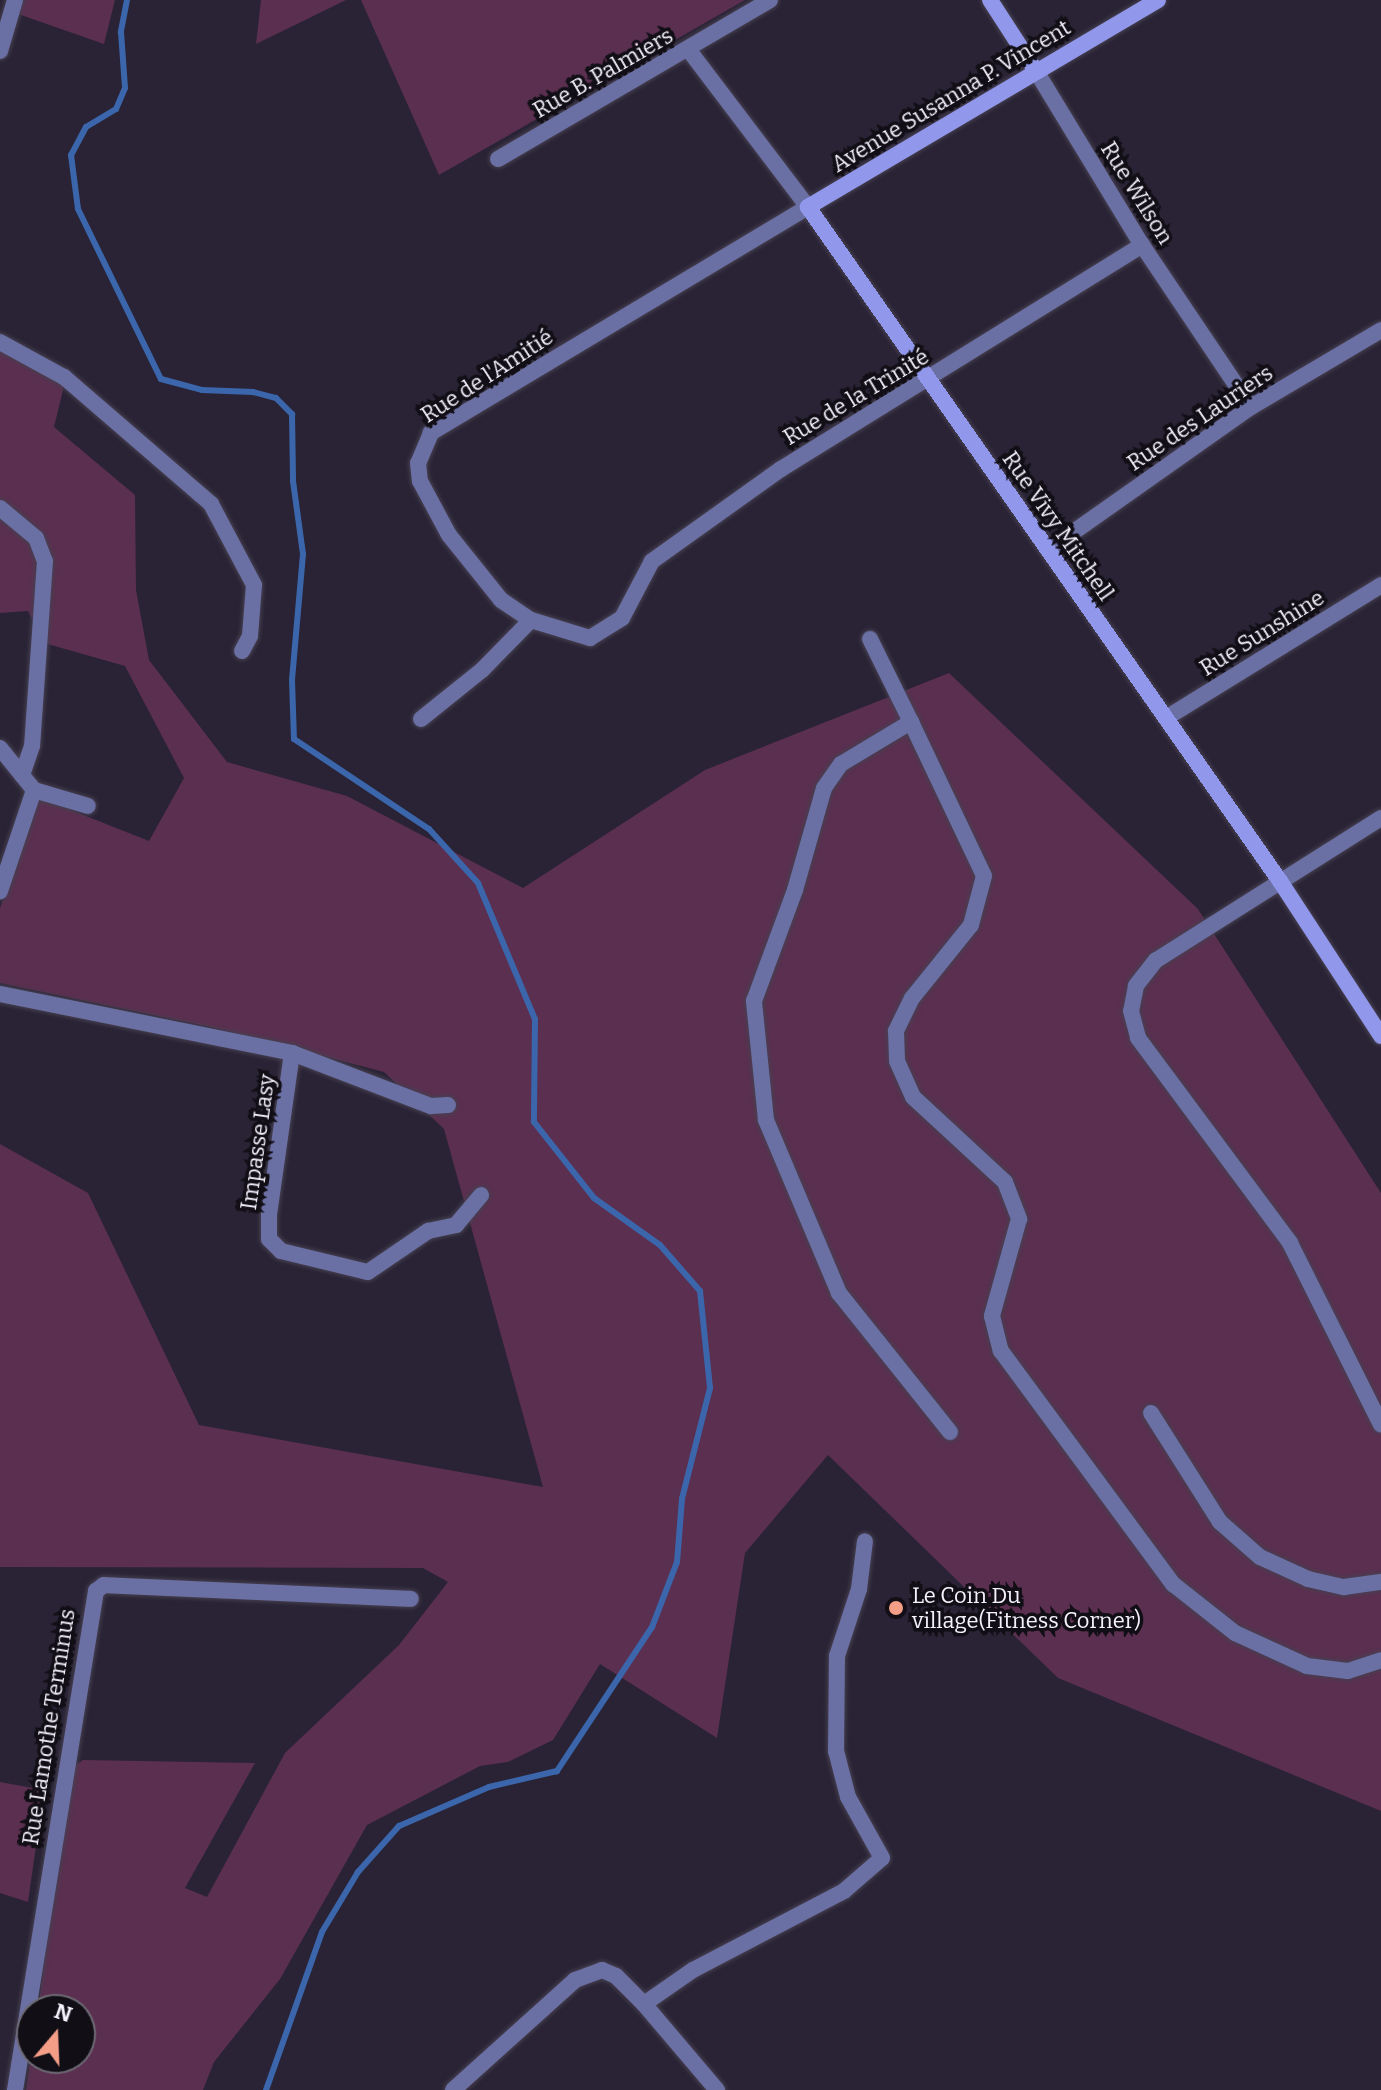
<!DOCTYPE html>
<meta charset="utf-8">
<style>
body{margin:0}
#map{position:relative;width:1381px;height:2090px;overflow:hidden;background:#292335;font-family:Bitter,serif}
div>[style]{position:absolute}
.green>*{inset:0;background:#5b2f50}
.stream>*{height:6px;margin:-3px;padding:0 3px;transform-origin:3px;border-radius:3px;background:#3b66ab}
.roads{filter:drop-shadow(0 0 2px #464051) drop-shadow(0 0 2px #464051)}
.street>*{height:16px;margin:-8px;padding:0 8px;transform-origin:8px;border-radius:8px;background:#6b70a4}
.secondary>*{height:16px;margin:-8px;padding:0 8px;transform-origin:8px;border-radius:8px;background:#9198ec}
.dots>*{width:22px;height:22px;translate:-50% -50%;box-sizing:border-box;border:4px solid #110e16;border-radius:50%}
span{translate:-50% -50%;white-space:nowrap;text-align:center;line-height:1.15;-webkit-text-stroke:7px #110e16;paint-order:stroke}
.street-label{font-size:22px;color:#f5f2fe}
.poi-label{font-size:22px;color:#f5f2fe}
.left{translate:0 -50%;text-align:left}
.north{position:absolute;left:16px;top:1994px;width:80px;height:80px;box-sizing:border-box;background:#110e16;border:2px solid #6c6973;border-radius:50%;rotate:19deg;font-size:22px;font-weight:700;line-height:32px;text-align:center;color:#f5f2fe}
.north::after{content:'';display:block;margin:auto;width:28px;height:36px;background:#f49e88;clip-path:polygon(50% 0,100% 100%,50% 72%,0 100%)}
</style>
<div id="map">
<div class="green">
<i style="clip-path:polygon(23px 0,115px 0,104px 44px,18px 14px)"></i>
<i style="clip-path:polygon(261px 0,346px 0,256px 44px)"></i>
<i style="clip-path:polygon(361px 0,745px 0,439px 175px)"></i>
<i style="clip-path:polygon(0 349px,64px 386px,54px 427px,135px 495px,136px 590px,149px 660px,227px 762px,347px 796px,523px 888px,705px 770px,949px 673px,1198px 909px,1381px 1193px,1381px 1811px,1058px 1678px,828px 1455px,745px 1553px,717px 1738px,600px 1664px,553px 1740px,508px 1762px,480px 1766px,367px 1825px,280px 1979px,214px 2062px,203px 2090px,26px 2090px,32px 2049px,32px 2058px,80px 2058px,80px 2010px,38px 2010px,69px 1770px,83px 1760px,255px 1763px,185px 1888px,207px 1897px,285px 1753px,399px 1645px,448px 1582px,423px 1568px,0 1567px,0 1144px,88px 1193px,199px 1425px,543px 1487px,444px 1129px,384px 1072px,220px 1029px,0 983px,0 908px,38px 797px,149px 841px,184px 778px,125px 666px,44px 643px,28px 611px,0 613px)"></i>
<i style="clip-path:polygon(0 1782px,44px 1790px,28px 1902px,0 1893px)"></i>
</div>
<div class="stream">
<i style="left:127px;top:0;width:33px;rotate:101deg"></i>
<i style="left:121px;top:32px;width:56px;rotate:85.9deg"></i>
<i style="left:125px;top:88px;width:23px;rotate:113deg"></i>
<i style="left:116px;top:109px;width:35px;rotate:149deg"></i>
<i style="left:86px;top:127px;width:32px;rotate:118deg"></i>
<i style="left:71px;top:155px;width:54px;rotate:82.6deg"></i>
<i style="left:78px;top:209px;width:189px;rotate:64deg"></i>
<i style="left:161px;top:379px;width:42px;rotate:15deg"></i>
<i style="left:202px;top:390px;width:51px;rotate:2.2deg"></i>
<i style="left:253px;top:392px;width:24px;rotate:15deg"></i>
<i style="left:276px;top:398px;width:23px;rotate:45deg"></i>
<i style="left:292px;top:414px;width:67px;rotate:89.1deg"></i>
<i style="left:293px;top:481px;width:74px;rotate:82.2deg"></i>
<i style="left:303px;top:554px;width:126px;rotate:95deg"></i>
<i style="left:292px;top:680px;width:59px;rotate:88.1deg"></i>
<i style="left:294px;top:739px;width:162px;rotate:33.7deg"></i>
<i style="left:429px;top:829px;width:73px;rotate:47.8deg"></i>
<i style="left:478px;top:883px;width:147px;rotate:67.3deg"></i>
<i style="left:535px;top:1019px;width:103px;rotate:90.6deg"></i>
<i style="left:534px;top:1122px;width:97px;rotate:51.7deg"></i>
<i style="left:594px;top:1198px;width:81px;rotate:35.5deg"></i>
<i style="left:660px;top:1245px;width:61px;rotate:49deg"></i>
<i style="left:700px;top:1291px;width:98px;rotate:84.1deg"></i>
<i style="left:710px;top:1388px;width:114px;rotate:104.2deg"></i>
<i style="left:682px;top:1499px;width:63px;rotate:94.5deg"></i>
<i style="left:677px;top:1562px;width:70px;rotate:111deg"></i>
<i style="left:652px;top:1627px;width:173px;rotate:123.4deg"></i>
<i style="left:557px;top:1771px;width:70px;rotate:166.8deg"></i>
<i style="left:489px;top:1787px;width:98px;rotate:156.6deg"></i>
<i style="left:399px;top:1826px;width:62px;rotate:131.7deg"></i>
<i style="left:358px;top:1872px;width:70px;rotate:121deg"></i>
<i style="left:322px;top:1932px;width:168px;rotate:109.5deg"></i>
</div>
<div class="roads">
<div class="street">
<i style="left:688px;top:49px;width:198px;rotate:52.8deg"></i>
<i style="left:808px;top:207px;width:440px;rotate:149.1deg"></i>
<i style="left:431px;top:433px;width:33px;rotate:113deg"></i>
<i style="left:418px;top:463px;width:18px;rotate:84deg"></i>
<i style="left:420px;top:481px;width:61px;rotate:61.8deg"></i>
<i style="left:449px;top:535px;width:83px;rotate:51.3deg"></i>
<i style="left:501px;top:600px;width:36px;rotate:34deg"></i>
<i style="left:531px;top:620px;width:62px;rotate:17deg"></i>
<i style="left:590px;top:638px;width:38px;rotate:-32deg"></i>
<i style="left:622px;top:618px;width:64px;rotate:-62.2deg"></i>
<i style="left:652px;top:561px;width:158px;rotate:-35.5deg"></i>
<i style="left:781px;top:469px;width:425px;rotate:-31.8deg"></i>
<i style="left:0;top:51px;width:53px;rotate:-73.6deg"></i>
<i style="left:1036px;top:71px;width:204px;rotate:58.7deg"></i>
<i style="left:1142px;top:245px;width:195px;rotate:56.1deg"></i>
<i style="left:498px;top:159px;width:315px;rotate:-30.3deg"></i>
<i style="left:0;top:342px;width:73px;rotate:28.7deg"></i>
<i style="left:64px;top:377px;width:194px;rotate:40.8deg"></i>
<i style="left:211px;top:504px;width:92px;rotate:62deg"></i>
<i style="left:254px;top:585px;width:51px;rotate:94.5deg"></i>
<i style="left:250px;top:636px;width:17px;rotate:118deg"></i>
<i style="left:0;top:508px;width:47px;rotate:39.8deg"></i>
<i style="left:36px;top:538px;width:25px;rotate:69deg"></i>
<i style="left:45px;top:561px;width:185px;rotate:94deg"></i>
<i style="left:32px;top:746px;width:31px;rotate:109deg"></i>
<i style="left:1048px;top:550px;width:248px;rotate:-35.2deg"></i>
<i style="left:1251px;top:407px;width:151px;rotate:-30.6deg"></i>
<i style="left:870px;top:639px;width:93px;rotate:63.7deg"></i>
<i style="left:1166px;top:718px;width:253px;rotate:-31.7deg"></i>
<i style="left:421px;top:719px;width:78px;rotate:-38.8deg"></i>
<i style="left:482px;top:670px;width:70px;rotate:-45.6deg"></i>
<i style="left:0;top:748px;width:54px;rotate:51deg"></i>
<i style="left:34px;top:790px;width:107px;rotate:108.6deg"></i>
<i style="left:34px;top:790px;width:56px;rotate:16.5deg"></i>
<i style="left:1381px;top:818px;width:266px;rotate:147.7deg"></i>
<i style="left:1156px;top:960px;width:33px;rotate:128deg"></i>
<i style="left:1136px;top:986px;width:25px;rotate:101deg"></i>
<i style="left:1131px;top:1011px;width:28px;rotate:75deg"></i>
<i style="left:1138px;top:1038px;width:255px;rotate:53.4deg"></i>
<i style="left:1290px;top:1243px;width:203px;rotate:63.4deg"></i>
<i style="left:0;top:994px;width:298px;rotate:11.4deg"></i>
<i style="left:292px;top:1053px;width:163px;rotate:98.1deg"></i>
<i style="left:269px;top:1214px;width:25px;rotate:90deg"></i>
<i style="left:269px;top:1239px;width:17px;rotate:45deg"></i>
<i style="left:281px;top:1251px;width:89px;rotate:13.6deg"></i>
<i style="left:368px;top:1272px;width:73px;rotate:-34.3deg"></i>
<i style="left:428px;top:1231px;width:29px;rotate:-12deg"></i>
<i style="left:456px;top:1225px;width:39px;rotate:-50deg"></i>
<i style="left:292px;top:1053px;width:149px;rotate:20.9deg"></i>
<i style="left:431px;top:1106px;width:17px;rotate:-3deg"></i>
<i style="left:1151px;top:1413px;width:129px;rotate:57.7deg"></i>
<i style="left:1220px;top:1522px;width:53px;rotate:41.2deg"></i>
<i style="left:1260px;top:1557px;width:53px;rotate:24.6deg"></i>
<i style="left:1308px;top:1579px;width:37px;rotate:13deg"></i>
<i style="left:1344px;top:1587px;width:37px;rotate:-8deg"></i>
<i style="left:950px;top:1432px;width:178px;rotate:-128.6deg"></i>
<i style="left:839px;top:1293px;width:188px;rotate:-112.9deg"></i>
<i style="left:766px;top:1120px;width:120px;rotate:-95.8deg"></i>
<i style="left:754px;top:1001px;width:118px;rotate:-69.7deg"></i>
<i style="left:795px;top:890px;width:106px;rotate:-74.1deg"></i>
<i style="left:824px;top:788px;width:29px;rotate:-55deg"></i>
<i style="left:841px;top:764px;width:82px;rotate:-31deg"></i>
<i style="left:911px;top:722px;width:170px;rotate:64.6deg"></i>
<i style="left:984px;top:876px;width:51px;rotate:104.9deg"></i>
<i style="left:971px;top:925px;width:94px;rotate:128.9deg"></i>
<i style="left:912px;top:998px;width:37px;rotate:116deg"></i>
<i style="left:896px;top:1031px;width:30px;rotate:88deg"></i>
<i style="left:897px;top:1061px;width:39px;rotate:66deg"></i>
<i style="left:913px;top:1097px;width:125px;rotate:42.7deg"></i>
<i style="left:1005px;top:1182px;width:40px;rotate:69deg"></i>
<i style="left:1019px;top:1219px;width:101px;rotate:105.6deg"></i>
<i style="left:992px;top:1316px;width:36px;rotate:76deg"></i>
<i style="left:1001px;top:1351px;width:290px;rotate:53.6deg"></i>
<i style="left:1173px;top:1584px;width:79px;rotate:38.3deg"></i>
<i style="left:1235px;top:1633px;width:79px;rotate:24.6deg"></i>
<i style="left:1307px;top:1666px;width:41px;rotate:7deg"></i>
<i style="left:1348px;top:1671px;width:35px;rotate:-18deg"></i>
<i style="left:644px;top:2004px;width:60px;rotate:-34.8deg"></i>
<i style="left:693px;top:1970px;width:170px;rotate:-27.6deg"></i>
<i style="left:844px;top:1891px;width:50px;rotate:-41deg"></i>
<i style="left:882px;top:1858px;width:70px;rotate:-119.1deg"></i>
<i style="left:848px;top:1797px;width:48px;rotate:-104.6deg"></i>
<i style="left:836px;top:1751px;width:95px;rotate:-89.4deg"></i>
<i style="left:837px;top:1656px;width:71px;rotate:-71.8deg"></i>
<i style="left:859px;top:1589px;width:48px;rotate:-82.9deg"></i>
<i style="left:15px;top:2090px;width:506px;rotate:-80.78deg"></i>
<i style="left:96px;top:1591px;width:10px;rotate:-37deg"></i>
<i style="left:104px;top:1585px;width:307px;rotate:2.6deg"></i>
<i style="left:453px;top:2090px;width:164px;rotate:-42deg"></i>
<i style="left:575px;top:1980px;width:29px;rotate:-20deg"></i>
<i style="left:602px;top:1970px;width:15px;rotate:23deg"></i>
<i style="left:616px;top:1976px;width:40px;rotate:45deg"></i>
<i style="left:644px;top:2004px;width:113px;rotate:49.7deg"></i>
</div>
<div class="secondary">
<i style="left:990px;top:0;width:85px;rotate:57.1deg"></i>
<i style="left:1158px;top:0;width:407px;rotate:149.4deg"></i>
<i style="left:808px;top:207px;width:823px;rotate:55deg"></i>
<i style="left:1280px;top:881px;width:185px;rotate:56.9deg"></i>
</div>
</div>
<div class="dots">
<i style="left:896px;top:1608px;background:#f49e88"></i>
</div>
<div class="street-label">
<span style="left:603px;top:73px;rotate:-30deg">Rue B. Palmiers</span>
<span style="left:951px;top:96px;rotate:-31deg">Avenue Susanna P. Vincent</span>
<span style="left:1137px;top:193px;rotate:58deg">Rue Wilson</span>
<span style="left:487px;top:376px;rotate:-33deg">Rue de l'Amitié</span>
<span style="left:856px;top:397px;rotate:-31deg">Rue de la Trinité</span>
<span style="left:1200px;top:418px;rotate:-34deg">Rue des Lauriers</span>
<span style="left:1058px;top:526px;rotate:55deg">Rue Vivy Mitchell</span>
<span style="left:1262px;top:633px;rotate:-32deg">Rue Sunshine</span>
<span style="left:258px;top:1142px;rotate:-82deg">Impasse Lasy</span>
<span style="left:49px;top:1727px;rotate:-81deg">Rue Lamothe Terminus</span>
</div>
<div class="poi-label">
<span class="left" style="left:912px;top:1608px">Le Coin Du<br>village(Fitness Corner)</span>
</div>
<div class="north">N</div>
</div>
